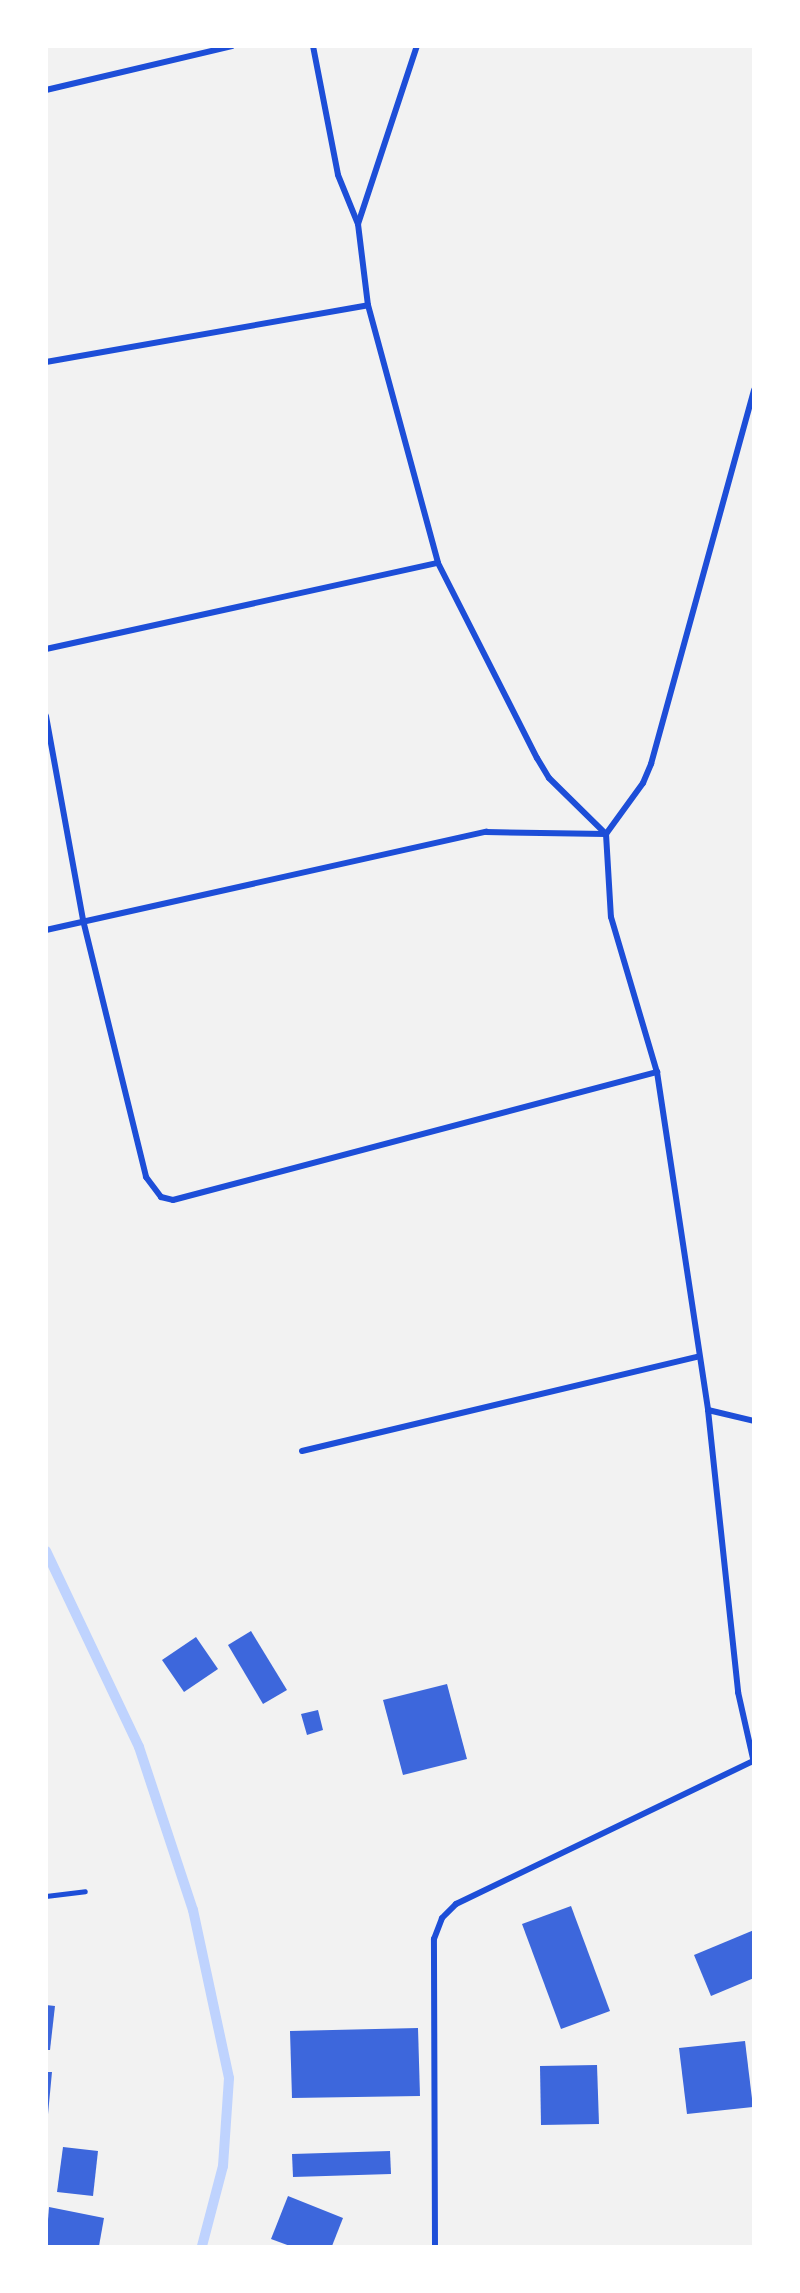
<!DOCTYPE html>
<style>
body{margin:0}
#map{position:relative;width:800px;height:2293px;overflow:hidden;background:#f2f2f2;font-family:"Open Sans",sans-serif}
div>[style]{position:absolute}
.stream>*{height:10px;margin:-5px;padding:0 5px;transform-origin:5px;border-radius:5px;background:#bfd3fe}
.building>*{inset:0;background:#3d67dc}
.service>*{height:4.5px;margin:-2.25px;padding:0 2.25px;transform-origin:2.25px;border-radius:2.25px;background:#1d4ed8}
.minor>*{height:6px;margin:-3px;padding:0 3px;transform-origin:3px;border-radius:3px;background:#1d4ed8}
span{translate:-50% -50%;white-space:nowrap;text-align:center;line-height:1.15;-webkit-text-stroke:4.5px #fff;paint-order:stroke}
.frame{position:absolute;inset:0;border:48px solid #fff;pointer-events:none}
</style>
<div id="map">
<div class="stream">
<i style="left:46px;top:1551px;width:217px;rotate:64.6deg"></i>
<i style="left:139px;top:1747px;width:172px;rotate:71.7deg"></i>
<i style="left:193px;top:1910px;width:172px;rotate:77.9deg"></i>
<i style="left:229px;top:2078px;width:88px;rotate:93.9deg"></i>
<i style="left:223px;top:2166px;width:83px;rotate:104.7deg"></i>
</div>
<div class="building">
<i style="clip-path:polygon(251px 1631px,287px 1690px,263px 1704px,228px 1645px)"></i>
<i style="clip-path:polygon(196px 1637px,218px 1669px,184px 1692px,162px 1660px)"></i>
<i style="clip-path:polygon(447px 1684px,467px 1759px,403px 1775px,383px 1700px)"></i>
<i style="clip-path:polygon(318px 1710px,323px 1730px,307px 1735px,301px 1714px)"></i>
<i style="clip-path:polygon(571px 1906px,610px 2011px,561px 2029px,522px 1924px)"></i>
<i style="clip-path:polygon(754px 1930px,754px 1978px,711px 1996px,694px 1955px)"></i>
<i style="clip-path:polygon(46px 2005px,55px 2006px,50px 2050px,46px 2050px)"></i>
<i style="clip-path:polygon(418px 2028px,420px 2096px,292px 2098px,290px 2031px)"></i>
<i style="clip-path:polygon(745px 2041px,753px 2107px,687px 2114px,679px 2048px)"></i>
<i style="clip-path:polygon(597px 2065px,599px 2124px,541px 2125px,540px 2066px)"></i>
<i style="clip-path:polygon(46px 2072px,52px 2072px,48px 2114px,46px 2114px)"></i>
<i style="clip-path:polygon(63px 2147px,98px 2151px,93px 2196px,57px 2192px)"></i>
<i style="clip-path:polygon(390px 2151px,391px 2174px,293px 2177px,292px 2154px)"></i>
<i style="clip-path:polygon(288px 2196px,343px 2218px,332px 2246px,290px 2246px,271px 2239px)"></i>
<i style="clip-path:polygon(49px 2207px,104px 2218px,99px 2246px,46px 2246px)"></i>
</div>
<div class="service">
<i style="left:46px;top:1896px;width:39px;rotate:-7deg"></i>
</div>
<div class="minor">
<i style="left:313px;top:46px;width:131px;rotate:79deg"></i>
<i style="left:338px;top:175px;width:53px;rotate:67.8deg"></i>
<i style="left:358px;top:224px;width:82px;rotate:83deg"></i>
<i style="left:368px;top:305px;width:267px;rotate:74.8deg"></i>
<i style="left:438px;top:563px;width:219px;rotate:63.1deg"></i>
<i style="left:537px;top:758px;width:23px;rotate:59deg"></i>
<i style="left:549px;top:778px;width:80px;rotate:44.5deg"></i>
<i style="left:606px;top:834px;width:83px;rotate:86.6deg"></i>
<i style="left:611px;top:917px;width:162px;rotate:73.5deg"></i>
<i style="left:657px;top:1072px;width:342px;rotate:81.4deg"></i>
<i style="left:708px;top:1410px;width:284px;rotate:83.9deg"></i>
<i style="left:738px;top:1692px;width:73px;rotate:77.3deg"></i>
<i style="left:46px;top:90px;width:191px;rotate:-13.3deg"></i>
<i style="left:358px;top:224px;width:188px;rotate:-71.7deg"></i>
<i style="left:46px;top:362px;width:327px;rotate:-10deg"></i>
<i style="left:46px;top:649px;width:401px;rotate:-12.4deg"></i>
<i style="left:46px;top:716px;width:207px;rotate:79.7deg"></i>
<i style="left:83px;top:920px;width:265px;rotate:76.2deg"></i>
<i style="left:146px;top:1177px;width:25px;rotate:53deg"></i>
<i style="left:161px;top:1197px;width:12px;rotate:14deg"></i>
<i style="left:173px;top:1200px;width:501px;rotate:-14.81deg"></i>
<i style="left:46px;top:930px;width:451px;rotate:-12.6deg"></i>
<i style="left:486px;top:832px;width:120px;rotate:1deg"></i>
<i style="left:606px;top:834px;width:63px;rotate:-54deg"></i>
<i style="left:643px;top:783px;width:21px;rotate:-67deg"></i>
<i style="left:651px;top:764px;width:388px;rotate:-74.6deg"></i>
<i style="left:708px;top:1410px;width:47px;rotate:13.4deg"></i>
<i style="left:302px;top:1451px;width:407px;rotate:-13.4deg"></i>
<i style="left:435px;top:2246px;width:307px;rotate:-90.2deg"></i>
<i style="left:434px;top:1939px;width:22px;rotate:-69deg"></i>
<i style="left:442px;top:1918px;width:20px;rotate:-45deg"></i>
<i style="left:456px;top:1904px;width:330px;rotate:-25.7deg"></i>
</div>
<div class="frame"></div>
</div>
